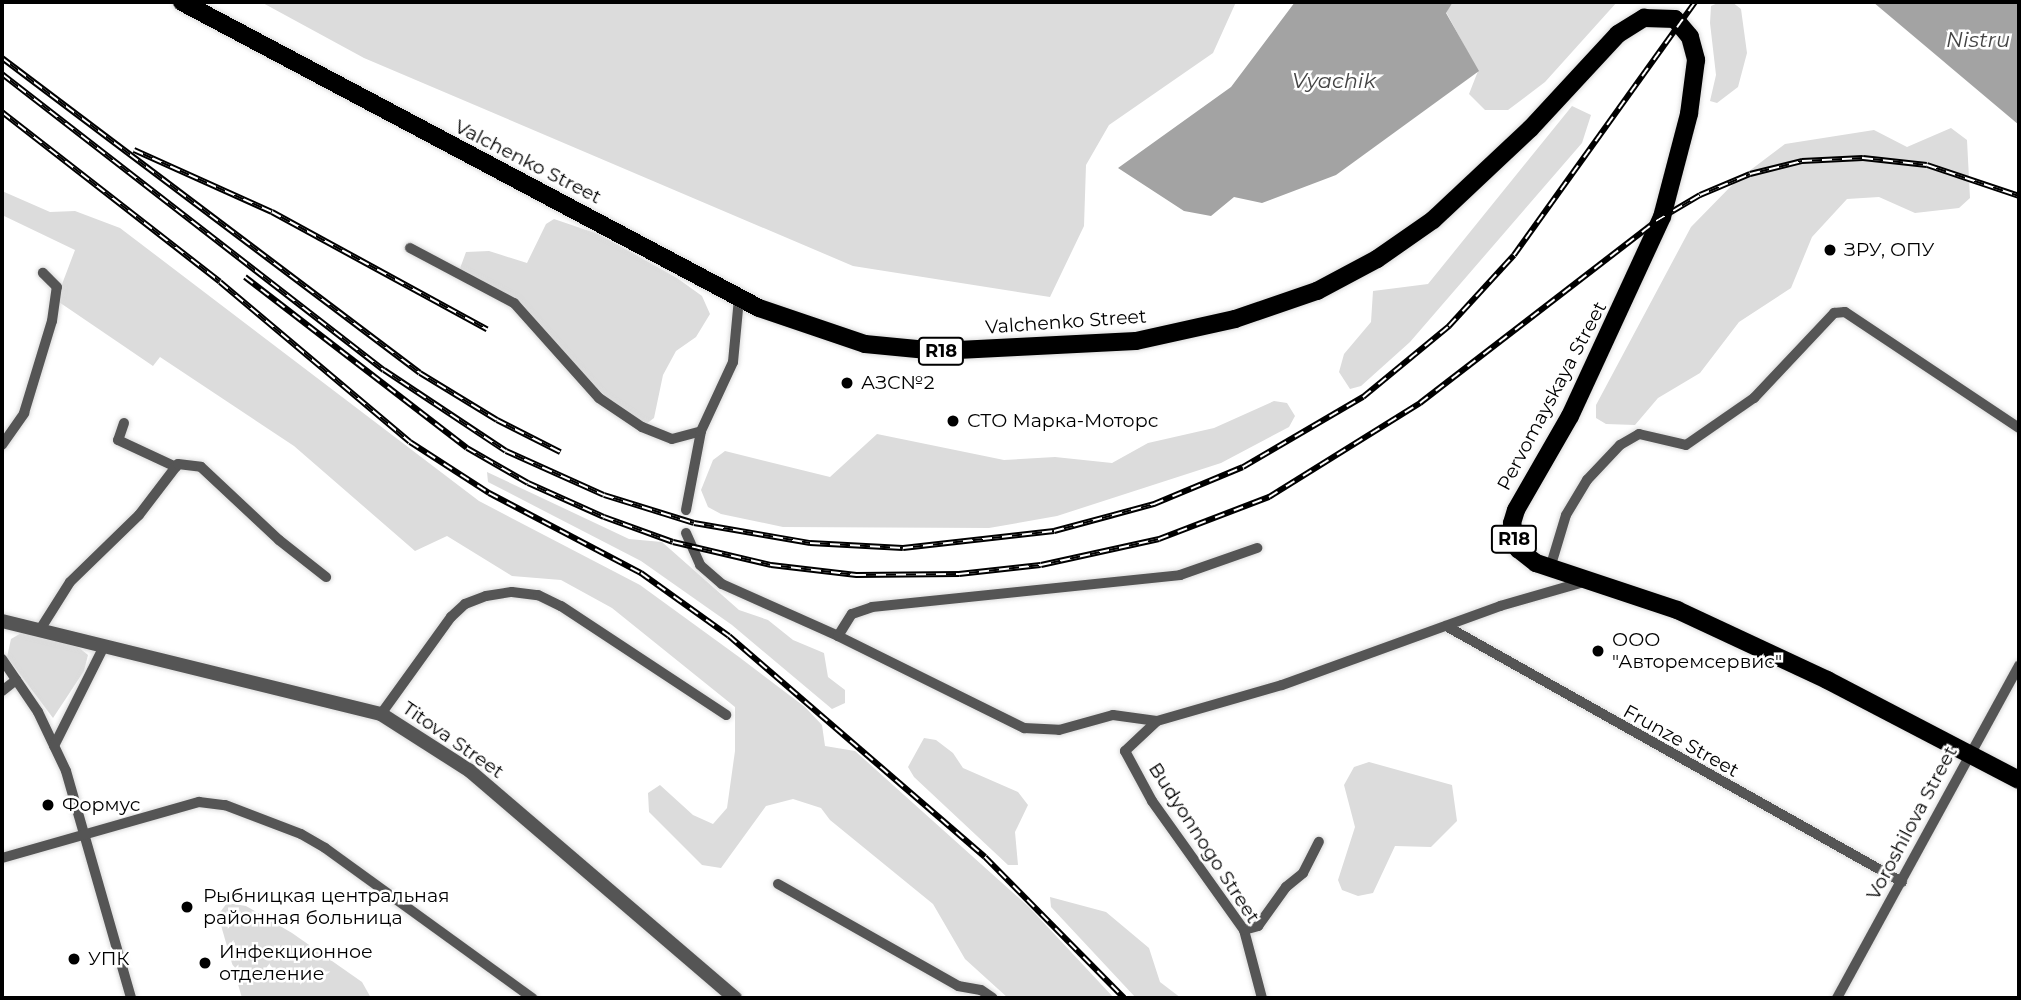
<!DOCTYPE html>
<meta charset="utf-8">
<style>
body{margin:0}
#map{position:relative;width:2021px;height:1000px;overflow:hidden;background:#fff;font-family:Montserrat,sans-serif}
div>[style]{position:absolute}
.green>*{inset:0;background:#dcdcdc}
.water>*{inset:0;background:#a3a3a3}
.roads{filter:drop-shadow(0 0 2px #dbdbdb) drop-shadow(0 0 2px #dbdbdb)}
.minor>*{height:10px;margin:-5px;padding:0 5px;transform-origin:5px;border-radius:5px;background:#555}
.tertiary>*{height:14px;margin:-7px;padding:0 7px;transform-origin:7px;border-radius:7px;background:#555}
.primary>*{height:18px;margin:-9px;padding:0 9px;transform-origin:9px;border-radius:9px;background:#000}
.rail>*{height:6px;margin-top:-3px;transform-origin:0;background:repeating-linear-gradient(90deg,#fff 0 10px,#000 0 20px);box-sizing:border-box;border-block:2px solid #000}
.dots>*{width:19px;height:19px;translate:-50% -50%;box-sizing:border-box;border:4px solid #fff;border-radius:50%}
span{translate:-50% -50%;white-space:nowrap;text-align:center;line-height:1.15;-webkit-text-stroke:5px #fff;paint-order:stroke}
.shield-label span{padding:2px 5px;background:#fff;border:2px solid;border-radius:5px;-webkit-text-stroke-width:0}
.shield-label{font-size:18px;color:#000;font-weight:700}
.street-label{font-size:19px;color:#000}
.poi-label{font-size:19px;color:#000}
.left{translate:0 -50%;text-align:left}
.water-label{font-size:21px;color:#444;font-style:italic}
.frame{position:absolute;inset:0;border:4px solid #000;pointer-events:none}
</style>
<div id="map">
<div class="green">
<i style="clip-path:polygon(261px 2px,1236px 2px,1213px 53px,1109px 125px,1086px 165px,1084px 226px,1050px 297px,853px 266px,364px 58px)"></i>
<i style="clip-path:polygon(1453px 2px,1617px 2px,1545px 82px,1508px 110px,1485px 110px,1469px 94px,1478px 71px,1446px 12px)"></i>
<i style="clip-path:polygon(1720px 2px,1732px 2px,1741px 9px,1747px 53px,1738px 87px,1717px 103px,1710px 101px,1716px 75px,1710px 23px,1711px 6px)"></i>
<i style="clip-path:polygon(1572px 106px,1591px 115px,1582px 143px,1410px 342px,1361px 386px,1350px 389px,1339px 372px,1344px 354px,1371px 322px,1373px 291px,1428px 284px)"></i>
<i style="clip-path:polygon(1951px 128px,1967px 140px,1970px 198px,1959px 208px,1915px 213px,1879px 197px,1847px 199px,1812px 237px,1791px 288px,1739px 322px,1700px 373px,1658px 398px,1635px 425px,1606px 424px,1596px 418px,1596px 405px,1691px 227px,1736px 181px,1785px 144px,1874px 130px,1907px 147px)"></i>
<i style="clip-path:polygon(2px 191px,50px 212px,75px 211px,120px 228px,479px 501px,640px 585px,739px 657px,805px 707px,822px 725px,825px 746px,855px 751px,1029px 907px,1114px 998px,1008px 998px,965px 959px,933px 904px,830px 820px,821px 808px,793px 799px,766px 806px,721px 868px,702px 865px,649px 812px,648px 793px,660px 785px,693px 815px,713px 824px,727px 808px,735px 751px,735px 707px,612px 608px,561px 580px,512px 576px,447px 536px,415px 551px,294px 446px,160px 357px,153px 366px,56px 300px,75px 250px,2px 215px)"></i>
<i style="clip-path:polygon(554px 219px,598px 234px,677px 278px,702px 296px,710px 314px,696px 337px,676px 351px,663px 375px,654px 418px,642px 427px,599px 398px,514px 303px,458px 274px,466px 252px,489px 251px,527px 263px,546px 224px)"></i>
<i style="clip-path:polygon(1274px 401px,1287px 403px,1295px 416px,1289px 427px,1221px 463px,1057px 516px,989px 528px,783px 527px,721px 514px,708px 507px,701px 490px,713px 460px,725px 451px,830px 477px,877px 434px,1004px 460px,1055px 457px,1112px 463px,1148px 443px,1214px 428px)"></i>
<i style="clip-path:polygon(487px 472px,629px 539px,662px 542px,739px 610px,768px 620px,793px 640px,824px 653px,828px 677px,845px 690px,845px 703px,832px 709px,732px 625px,641px 561px,488px 482px)"></i>
<i style="clip-path:polygon(23px 632px,78px 647px,88px 655px,84px 671px,53px 718px,7px 657px,11px 639px)"></i>
<i style="clip-path:polygon(924px 738px,936px 740px,953px 753px,963px 768px,1018px 792px,1028px 805px,1015px 832px,1018px 865px,1008px 865px,914px 777px,908px 767px)"></i>
<i style="clip-path:polygon(1369px 762px,1452px 785px,1457px 821px,1431px 847px,1395px 846px,1373px 893px,1358px 896px,1342px 890px,1338px 880px,1355px 827px,1344px 785px,1354px 767px)"></i>
<i style="clip-path:polygon(1050px 897px,1106px 912px,1149px 948px,1160px 982px,1181px 998px,1136px 998px,1051px 907px)"></i>
<i style="clip-path:polygon(227px 903px,246px 906px,292px 933px,362px 982px,371px 998px,242px 998px,218px 915px)"></i>
</div>
<div class="water">
<i style="clip-path:polygon(1295px 2px,1453px 2px,1446px 13px,1479px 71px,1336px 175px,1262px 203px,1234px 197px,1211px 216px,1184px 211px,1118px 168px,1231px 87px)"></i>
<i style="clip-path:polygon(1873px 2px,2019px 2px,2019px 125px)"></i>
</div>
<div class="roads">
<div class="minor">
<i style="left:410px;top:248px;width:118px;rotate:27.9deg"></i>
<i style="left:514px;top:303px;width:127px;rotate:48.2deg"></i>
<i style="left:599px;top:398px;width:52px;rotate:34deg"></i>
<i style="left:642px;top:427px;width:32px;rotate:22deg"></i>
<i style="left:672px;top:439px;width:30px;rotate:-15deg"></i>
<i style="left:124px;top:423px;width:18px;rotate:109deg"></i>
<i style="left:118px;top:440px;width:64px;rotate:25deg"></i>
<i style="left:2px;top:445px;width:39px;rotate:-55deg"></i>
<i style="left:24px;top:413px;width:96px;rotate:-73.1deg"></i>
<i style="left:52px;top:321px;width:34px;rotate:-82deg"></i>
<i style="left:57px;top:287px;width:20px;rotate:-135deg"></i>
<i style="left:686px;top:510px;width:80px;rotate:-79.2deg"></i>
<i style="left:701px;top:431px;width:76px;rotate:-65.1deg"></i>
<i style="left:733px;top:362px;width:64px;rotate:-84.6deg"></i>
<i style="left:686px;top:533px;width:35px;rotate:66deg"></i>
<i style="left:700px;top:565px;width:29px;rotate:41deg"></i>
<i style="left:722px;top:584px;width:127px;rotate:24.1deg"></i>
<i style="left:838px;top:636px;width:208px;rotate:26.3deg"></i>
<i style="left:1024px;top:728px;width:35px;rotate:3deg"></i>
<i style="left:1059px;top:730px;width:56px;rotate:-15.5deg"></i>
<i style="left:1113px;top:715px;width:44px;rotate:7.8deg"></i>
<i style="left:1157px;top:721px;width:130px;rotate:-16.1deg"></i>
<i style="left:1282px;top:685px;width:232px;rotate:-19.9deg"></i>
<i style="left:1500px;top:606px;width:91px;rotate:-16deg"></i>
<i style="left:1550px;top:568px;width:55px;rotate:-73.2deg"></i>
<i style="left:1566px;top:515px;width:41px;rotate:-59deg"></i>
<i style="left:1587px;top:480px;width:48px;rotate:-46.7deg"></i>
<i style="left:1620px;top:445px;width:22px;rotate:-30deg"></i>
<i style="left:1639px;top:434px;width:48px;rotate:13.2deg"></i>
<i style="left:1686px;top:445px;width:83px;rotate:-34.7deg"></i>
<i style="left:1754px;top:398px;width:117px;rotate:-46.7deg"></i>
<i style="left:1834px;top:313px;width:11px;rotate:-5deg"></i>
<i style="left:1845px;top:312px;width:209px;rotate:33.7deg"></i>
<i style="left:1446px;top:626px;width:523px;rotate:29.31deg"></i>
<i style="left:41px;top:628px;width:54px;rotate:-57.8deg"></i>
<i style="left:70px;top:582px;width:96px;rotate:-44.2deg"></i>
<i style="left:139px;top:515px;width:64px;rotate:-52.6deg"></i>
<i style="left:178px;top:464px;width:23px;rotate:7deg"></i>
<i style="left:201px;top:467px;width:107px;rotate:43.1deg"></i>
<i style="left:279px;top:540px;width:60px;rotate:38.2deg"></i>
<i style="left:838px;top:636px;width:26px;rotate:-58deg"></i>
<i style="left:852px;top:614px;width:21px;rotate:-19deg"></i>
<i style="left:872px;top:607px;width:310px;rotate:-5.9deg"></i>
<i style="left:1180px;top:575px;width:82px;rotate:-19.3deg"></i>
<i style="left:2px;top:659px;width:64px;rotate:55.8deg"></i>
<i style="left:38px;top:712px;width:65px;rotate:64.6deg"></i>
<i style="left:66px;top:771px;width:236px;rotate:74deg"></i>
<i style="left:2px;top:691px;width:18px;rotate:-38deg"></i>
<i style="left:381px;top:714px;width:120px;rotate:-54.2deg"></i>
<i style="left:451px;top:617px;width:19px;rotate:-43deg"></i>
<i style="left:465px;top:604px;width:22px;rotate:-21deg"></i>
<i style="left:486px;top:596px;width:26px;rotate:-9deg"></i>
<i style="left:512px;top:592px;width:26px;rotate:7deg"></i>
<i style="left:538px;top:595px;width:25px;rotate:26deg"></i>
<i style="left:561px;top:606px;width:198px;rotate:33.4deg"></i>
<i style="left:1157px;top:721px;width:44px;rotate:136.8deg"></i>
<i style="left:1125px;top:751px;width:57px;rotate:61.6deg"></i>
<i style="left:1152px;top:801px;width:158px;rotate:54.5deg"></i>
<i style="left:1244px;top:930px;width:70px;rotate:75.2deg"></i>
<i style="left:54px;top:746px;width:110px;rotate:-63.4deg"></i>
<i style="left:2px;top:858px;width:205px;rotate:-15.9deg"></i>
<i style="left:199px;top:802px;width:26px;rotate:7deg"></i>
<i style="left:225px;top:805px;width:81px;rotate:20.9deg"></i>
<i style="left:301px;top:834px;width:28px;rotate:30deg"></i>
<i style="left:325px;top:848px;width:256px;rotate:35.9deg"></i>
<i style="left:778px;top:884px;width:207px;rotate:29.5deg"></i>
<i style="left:958px;top:986px;width:23px;rotate:10deg"></i>
<i style="left:981px;top:990px;width:14px;rotate:34deg"></i>
<i style="left:1244px;top:930px;width:15px;rotate:-16deg"></i>
<i style="left:1258px;top:926px;width:48px;rotate:-54.3deg"></i>
<i style="left:1286px;top:887px;width:22px;rotate:-39deg"></i>
<i style="left:1303px;top:873px;width:35px;rotate:-63deg"></i>
<i style="left:1837px;top:998px;width:379px;rotate:-61.3deg"></i>
</div>
<div class="tertiary">
<i style="left:2px;top:621px;width:390px;rotate:13.8deg"></i>
<i style="left:381px;top:714px;width:106px;rotate:32.6deg"></i>
<i style="left:470px;top:771px;width:349px;rotate:40.6deg"></i>
</div>
<div class="primary">
<i style="left:182px;top:2px;width:653px;rotate:27.94deg"></i>
<i style="left:759px;top:308px;width:112px;rotate:18.8deg"></i>
<i style="left:865px;top:344px;width:73px;rotate:5.5deg"></i>
<i style="left:938px;top:351px;width:198px;rotate:-2.9deg"></i>
<i style="left:1136px;top:341px;width:101px;rotate:-12.5deg"></i>
<i style="left:1235px;top:319px;width:87px;rotate:-18.9deg"></i>
<i style="left:1317px;top:291px;width:68px;rotate:-28.1deg"></i>
<i style="left:1377px;top:259px;width:68px;rotate:-34.9deg"></i>
<i style="left:1433px;top:220px;width:133px;rotate:-43.2deg"></i>
<i style="left:1530px;top:129px;width:129px;rotate:-47.2deg"></i>
<i style="left:1618px;top:34px;width:31px;rotate:-32deg"></i>
<i style="left:1644px;top:18px;width:31px;rotate:2deg"></i>
<i style="left:1675px;top:19px;width:23px;rotate:50deg"></i>
<i style="left:1690px;top:37px;width:24px;rotate:75deg"></i>
<i style="left:1696px;top:60px;width:54px;rotate:97.4deg"></i>
<i style="left:1689px;top:114px;width:106px;rotate:104.7deg"></i>
<i style="left:1662px;top:217px;width:219px;rotate:114.8deg"></i>
<i style="left:1570px;top:416px;width:108px;rotate:119.9deg"></i>
<i style="left:1516px;top:510px;width:14px;rotate:107deg"></i>
<i style="left:1512px;top:523px;width:27px;rotate:77deg"></i>
<i style="left:1518px;top:549px;width:23px;rotate:38deg"></i>
<i style="left:1536px;top:563px;width:149px;rotate:18.4deg"></i>
<i style="left:1677px;top:610px;width:166px;rotate:25deg"></i>
<i style="left:1827px;top:680px;width:216px;rotate:27.5deg"></i>
</div>
</div>
<div class="rail">
<i style="left:2px;top:58px;width:523px;rotate:37deg"></i>
<i style="left:420px;top:373px;width:90px;rotate:31.4deg"></i>
<i style="left:497px;top:420px;width:71px;rotate:26.9deg"></i>
<i style="left:2px;top:74px;width:483px;rotate:37.8deg"></i>
<i style="left:384px;top:370px;width:146px;rotate:33.6deg"></i>
<i style="left:506px;top:451px;width:107px;rotate:24.2deg"></i>
<i style="left:604px;top:495px;width:94px;rotate:17.3deg"></i>
<i style="left:694px;top:523px;width:118px;rotate:9.8deg"></i>
<i style="left:810px;top:543px;width:93px;rotate:3.1deg"></i>
<i style="left:903px;top:548px;width:152px;rotate:-6.4deg"></i>
<i style="left:1054px;top:531px;width:104px;rotate:-15.1deg"></i>
<i style="left:1154px;top:504px;width:96px;rotate:-22.6deg"></i>
<i style="left:1243px;top:467px;width:139px;rotate:-30.3deg"></i>
<i style="left:1363px;top:397px;width:112px;rotate:-39.5deg"></i>
<i style="left:1449px;top:326px;width:96px;rotate:-47.5deg"></i>
<i style="left:1514px;top:255px;width:311px;rotate:-54.4deg"></i>
<i style="left:2px;top:112px;width:276px;rotate:37.9deg"></i>
<i style="left:220px;top:282px;width:248px;rotate:40.1deg"></i>
<i style="left:410px;top:442px;width:94px;rotate:32.8deg"></i>
<i style="left:489px;top:493px;width:172px;rotate:27.8deg"></i>
<i style="left:641px;top:573px;width:108px;rotate:35.6deg"></i>
<i style="left:729px;top:636px;width:338px;rotate:40.8deg"></i>
<i style="left:985px;top:857px;width:198px;rotate:45.4deg"></i>
<i style="left:134px;top:150px;width:151px;rotate:24.2deg"></i>
<i style="left:272px;top:212px;width:245px;rotate:28.6deg"></i>
<i style="left:245px;top:277px;width:280px;rotate:37.6deg"></i>
<i style="left:467px;top:448px;width:70px;rotate:29.8deg"></i>
<i style="left:528px;top:483px;width:83px;rotate:24.1deg"></i>
<i style="left:604px;top:517px;width:73px;rotate:19.9deg"></i>
<i style="left:673px;top:542px;width:101px;rotate:13.2deg"></i>
<i style="left:771px;top:565px;width:86px;rotate:6.7deg"></i>
<i style="left:856px;top:575px;width:103px;rotate:-0.6deg"></i>
<i style="left:959px;top:574px;width:82px;rotate:-6.3deg"></i>
<i style="left:1041px;top:565px;width:121px;rotate:-12.4deg"></i>
<i style="left:1159px;top:539px;width:118px;rotate:-20.9deg"></i>
<i style="left:1269px;top:497px;width:178px;rotate:-31.9deg"></i>
<i style="left:1420px;top:403px;width:298px;rotate:-37.6deg"></i>
<i style="left:1656px;top:221px;width:51px;rotate:-30.6deg"></i>
<i style="left:1700px;top:195px;width:54px;rotate:-22.8deg"></i>
<i style="left:1750px;top:174px;width:54px;rotate:-14deg"></i>
<i style="left:1802px;top:161px;width:61px;rotate:-2.8deg"></i>
<i style="left:1863px;top:158px;width:64px;rotate:6.2deg"></i>
<i style="left:1927px;top:165px;width:97px;rotate:18.6deg"></i>
</div>
<div class="dots">
<i style="left:1830px;top:250px;background:#000"></i>
<i style="left:847px;top:383px;background:#000"></i>
<i style="left:953px;top:421px;background:#000"></i>
<i style="left:1598px;top:651px;background:#000"></i>
<i style="left:48px;top:805px;background:#000"></i>
<i style="left:187px;top:907px;background:#000"></i>
<i style="left:74px;top:959px;background:#000"></i>
<i style="left:205px;top:963px;background:#000"></i>
</div>
<div class="shield-label">
<span style="left:941px;top:351px">R18</span>
<span style="left:1514px;top:539px">R18</span>
</div>
<div class="street-label">
<span style="left:528px;top:162px;rotate:27deg">Valchenko Street</span>
<span style="left:1066px;top:322px;rotate:-4deg">Valchenko Street</span>
<span style="left:1552px;top:396px;rotate:-62deg">Pervomayskaya Street</span>
<span style="left:453px;top:740px;rotate:35deg">Titova Street</span>
<span style="left:1681px;top:741px;rotate:29deg">Frunze Street</span>
<span style="left:1912px;top:823px;rotate:-62deg">Voroshilova Street</span>
<span style="left:1204px;top:843px;rotate:57deg">Budyonnogo Street</span>
</div>
<div class="poi-label">
<span class="left" style="left:1844px;top:250px">ЗРУ, ОПУ</span>
<span class="left" style="left:861px;top:383px">АЗС№2</span>
<span class="left" style="left:967px;top:421px">СТО Марка-Моторс</span>
<span class="left" style="left:1612px;top:651px">ООО<br>"Авторемсервис"</span>
<span class="left" style="left:62px;top:805px">Формус</span>
<span class="left" style="left:203px;top:907px">Рыбницкая центральная<br>районная больница</span>
<span class="left" style="left:219px;top:963px">Инфекционное<br>отделение</span>
<span class="left" style="left:88px;top:959px">УПК</span>
</div>
<div class="water-label">
<span style="left:1978px;top:40px">Nistru</span>
<span style="left:1334px;top:81px">Vyachik</span>
</div>
<div class="frame"></div>
</div>
